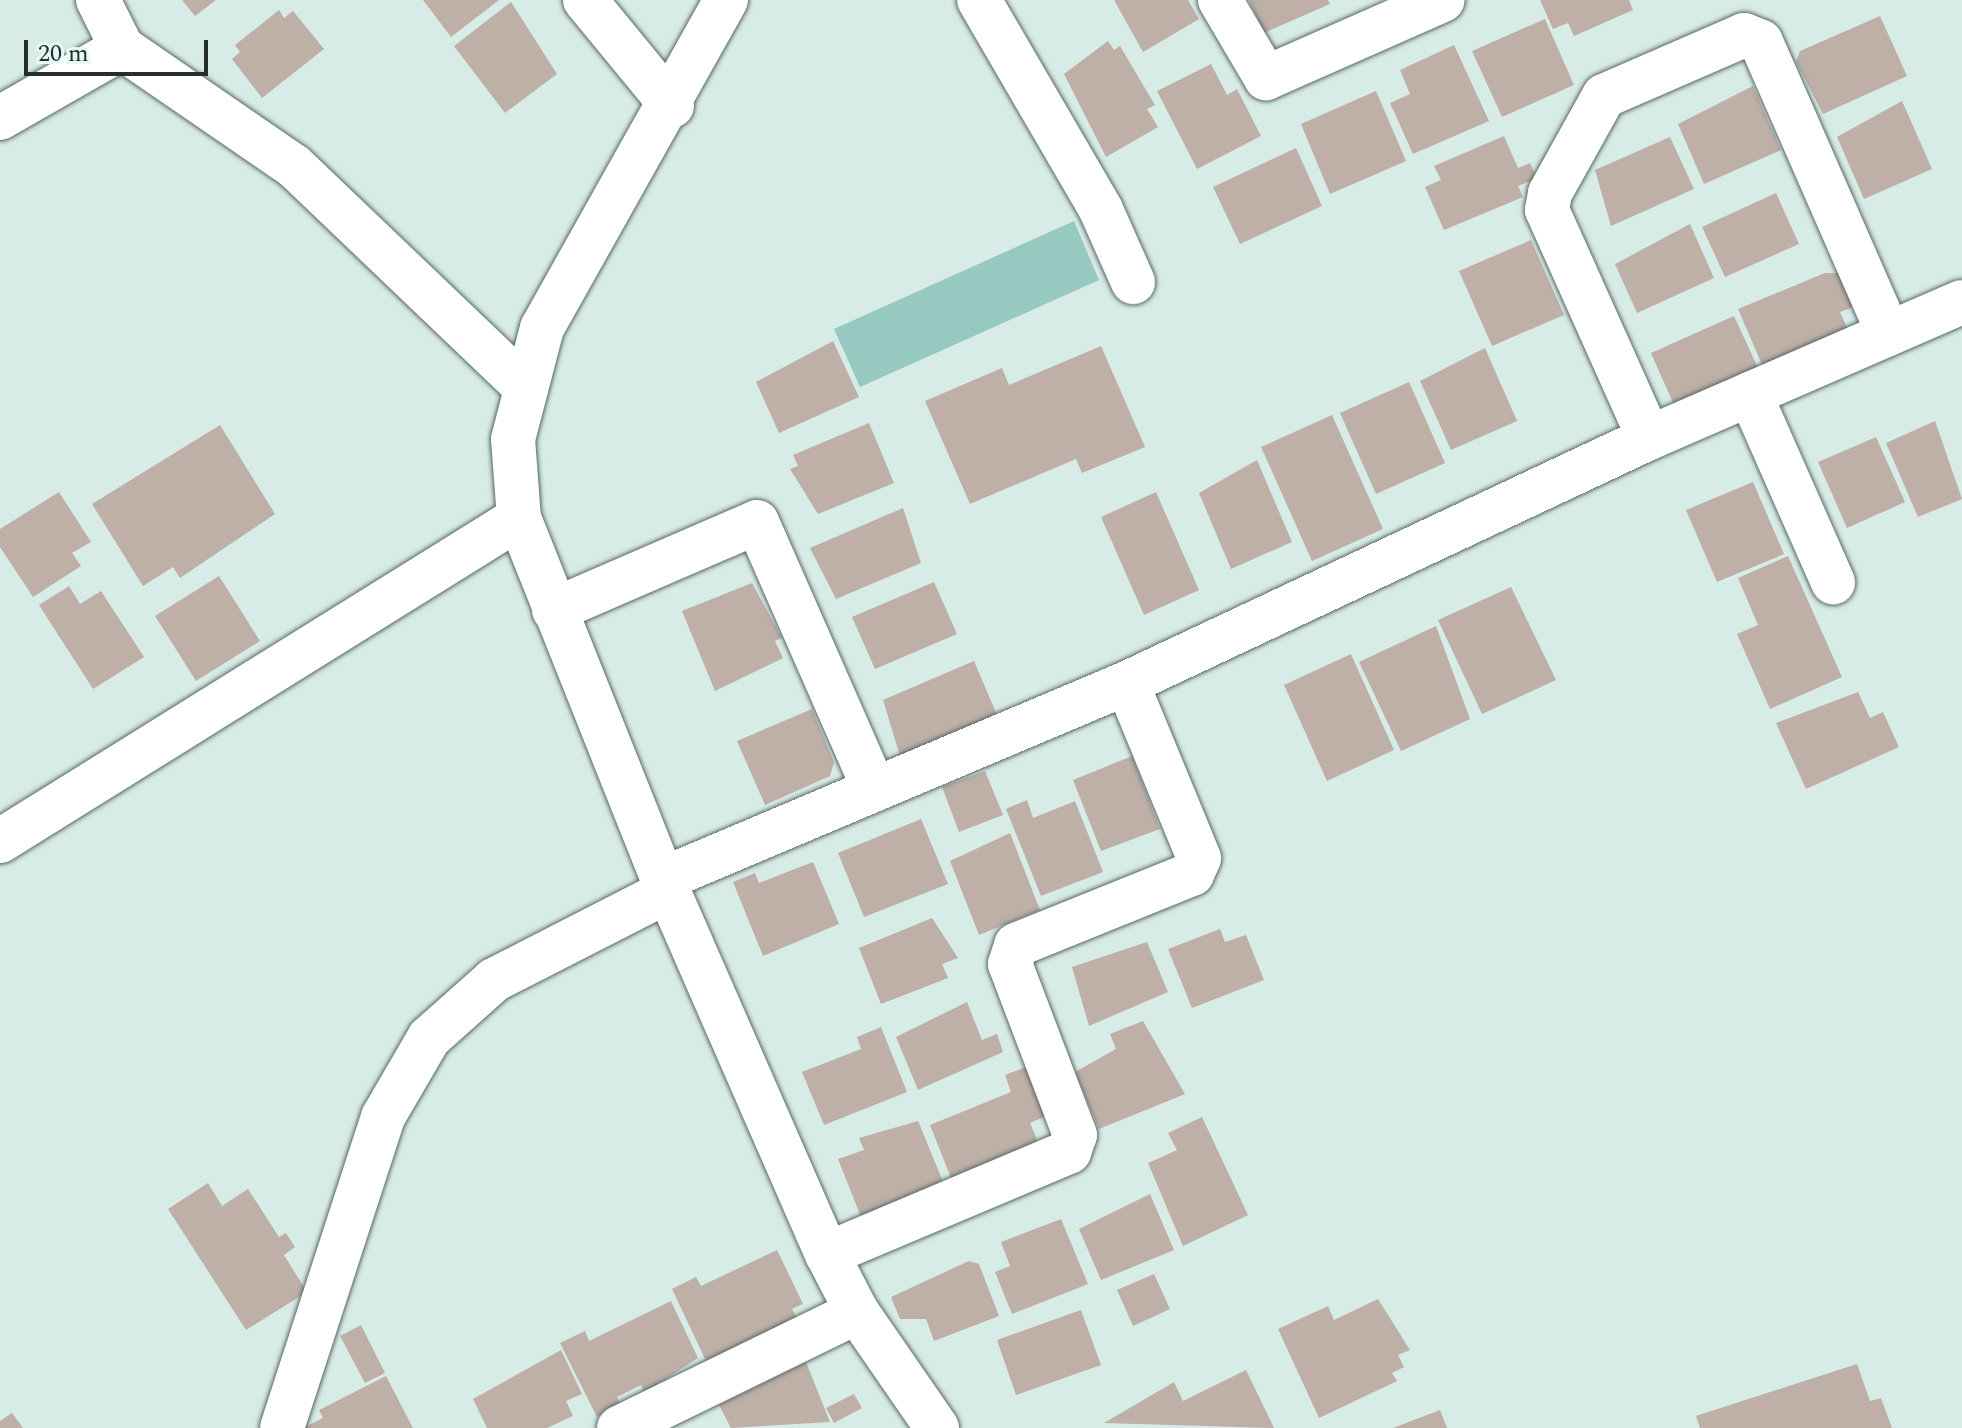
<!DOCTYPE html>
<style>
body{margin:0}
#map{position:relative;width:1962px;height:1428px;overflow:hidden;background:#d7ebe7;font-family:Spectral,serif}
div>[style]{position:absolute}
.green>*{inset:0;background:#98c9c1}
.building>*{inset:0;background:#beafa7}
.roads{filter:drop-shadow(0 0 2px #576865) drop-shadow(0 0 2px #576865)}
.minor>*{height:44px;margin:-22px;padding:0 22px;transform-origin:22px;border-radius:22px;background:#fff}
span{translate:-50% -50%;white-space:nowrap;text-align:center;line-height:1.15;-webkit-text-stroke:8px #e4f8f5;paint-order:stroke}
.scale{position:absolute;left:24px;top:40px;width:184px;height:36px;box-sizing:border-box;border:4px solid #262e2c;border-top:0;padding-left:10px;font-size:24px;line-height:28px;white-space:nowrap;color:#262e2c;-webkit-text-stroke:6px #e4f8f5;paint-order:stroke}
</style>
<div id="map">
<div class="green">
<i style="clip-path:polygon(1074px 221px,1099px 280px,860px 387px,834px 329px)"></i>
</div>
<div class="building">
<i style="clip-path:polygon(182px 0,216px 0,195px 16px)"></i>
<i style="clip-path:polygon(423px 0,499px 0,451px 37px)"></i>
<i style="clip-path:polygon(1114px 0,1188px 0,1199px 19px,1143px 52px)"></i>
<i style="clip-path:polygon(1249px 0,1328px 0,1330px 4px,1264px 33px)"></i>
<i style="clip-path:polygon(1540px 0,1629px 0,1633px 10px,1574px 36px,1568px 23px,1553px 29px)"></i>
<i style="clip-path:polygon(511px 2px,557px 74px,505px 113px,454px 46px)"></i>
<i style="clip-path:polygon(279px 10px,284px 18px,293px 11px,324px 49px,262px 98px,232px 59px,240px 52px,235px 45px)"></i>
<i style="clip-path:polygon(1880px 16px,1907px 76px,1823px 114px,1796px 62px,1800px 51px)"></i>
<i style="clip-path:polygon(1545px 19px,1574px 85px,1502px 117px,1472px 51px)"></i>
<i style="clip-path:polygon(1108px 41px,1114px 50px,1120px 46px,1155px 105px,1147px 109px,1158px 127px,1106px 157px,1064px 74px)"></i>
<i style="clip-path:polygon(1454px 45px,1489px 121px,1413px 154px,1390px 103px,1410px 94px,1400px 70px)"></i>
<i style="clip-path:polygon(1211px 64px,1227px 95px,1237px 89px,1261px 136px,1197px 169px,1157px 91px)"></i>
<i style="clip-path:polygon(1753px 86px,1781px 150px,1704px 184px,1678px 124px)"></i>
<i style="clip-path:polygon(1376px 91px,1406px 161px,1330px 194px,1301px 124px)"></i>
<i style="clip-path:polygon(1902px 101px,1932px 169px,1864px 199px,1837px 137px)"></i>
<i style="clip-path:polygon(1504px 136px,1518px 168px,1530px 163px,1537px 178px,1518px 186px,1523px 197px,1444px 230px,1425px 187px,1441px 180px,1434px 166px)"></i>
<i style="clip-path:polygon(1670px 137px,1694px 189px,1611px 226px,1595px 170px)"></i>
<i style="clip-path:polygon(1296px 148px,1322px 206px,1240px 244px,1213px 187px)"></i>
<i style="clip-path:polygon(1776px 193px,1799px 244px,1725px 277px,1702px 227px)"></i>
<i style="clip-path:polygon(1690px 224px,1714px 278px,1637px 313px,1615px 264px)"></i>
<i style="clip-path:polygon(1531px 240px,1564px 315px,1492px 346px,1459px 271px)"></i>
<i style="clip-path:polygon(1825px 273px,1839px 273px,1854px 307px,1840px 312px,1848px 330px,1763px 367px,1738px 309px)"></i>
<i style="clip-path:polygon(1734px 316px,1758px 368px,1674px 405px,1651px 353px)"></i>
<i style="clip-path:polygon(833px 341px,859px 397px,779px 433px,756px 382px)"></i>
<i style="clip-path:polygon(1101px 346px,1145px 447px,1082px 473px,1076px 459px,970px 504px,925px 401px,1002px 368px,1009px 385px)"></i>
<i style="clip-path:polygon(1485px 348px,1517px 421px,1451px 450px,1420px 381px)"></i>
<i style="clip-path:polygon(1409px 382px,1445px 463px,1376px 494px,1340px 413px)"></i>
<i style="clip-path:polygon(1332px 415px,1383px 529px,1312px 561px,1261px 447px)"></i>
<i style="clip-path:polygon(1935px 421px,1962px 499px,1918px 517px,1886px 443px)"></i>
<i style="clip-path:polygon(869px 423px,894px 483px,818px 514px,790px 469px,798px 466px,793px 455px)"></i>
<i style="clip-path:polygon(220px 425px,275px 514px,180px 578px,173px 567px,143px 586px,92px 504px)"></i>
<i style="clip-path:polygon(1876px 437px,1905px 502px,1847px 528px,1818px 462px)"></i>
<i style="clip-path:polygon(1257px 460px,1292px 542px,1231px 569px,1199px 493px)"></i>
<i style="clip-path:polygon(1753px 482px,1784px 554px,1717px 582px,1686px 510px)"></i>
<i style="clip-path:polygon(59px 492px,91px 542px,72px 553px,81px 566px,33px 597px,0 547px,0 529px)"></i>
<i style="clip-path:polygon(1156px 492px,1199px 590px,1144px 615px,1101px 517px)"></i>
<i style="clip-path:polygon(903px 508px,921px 563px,836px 599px,810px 548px)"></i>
<i style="clip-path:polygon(1788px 556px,1842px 677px,1770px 709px,1737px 634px,1758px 625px,1738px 578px)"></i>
<i style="clip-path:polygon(219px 576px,260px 641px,196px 681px,155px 616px)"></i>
<i style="clip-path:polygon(934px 582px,957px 634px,875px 669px,852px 617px)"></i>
<i style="clip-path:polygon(752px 583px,782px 638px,775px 641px,783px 658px,715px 691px,682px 611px)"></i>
<i style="clip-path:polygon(69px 586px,80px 604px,101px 591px,144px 657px,93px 689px,39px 605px)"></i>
<i style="clip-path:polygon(1511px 587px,1556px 680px,1482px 714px,1438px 620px)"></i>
<i style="clip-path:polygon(1436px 626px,1470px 719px,1401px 751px,1359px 662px)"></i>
<i style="clip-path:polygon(1351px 654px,1394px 750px,1327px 781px,1284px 685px)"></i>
<i style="clip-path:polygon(974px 661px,997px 715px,900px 756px,883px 700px)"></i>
<i style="clip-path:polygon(1858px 692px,1870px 718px,1883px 712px,1899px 747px,1806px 789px,1776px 723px)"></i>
<i style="clip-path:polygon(812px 709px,834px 762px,830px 776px,765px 805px,737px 741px)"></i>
<i style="clip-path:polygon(1132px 756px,1160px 829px,1101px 851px,1073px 780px)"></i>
<i style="clip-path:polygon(985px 771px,1003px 815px,959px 832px,942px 787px)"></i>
<i style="clip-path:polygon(1027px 800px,1033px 818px,1075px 801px,1103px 872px,1041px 896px,1006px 809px)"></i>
<i style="clip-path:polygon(921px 819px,948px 884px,864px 917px,838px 853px)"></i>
<i style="clip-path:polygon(1010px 833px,1040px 910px,979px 935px,950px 861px)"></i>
<i style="clip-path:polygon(813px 862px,839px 924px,763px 956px,733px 882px,755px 873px,759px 883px)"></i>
<i style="clip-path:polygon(932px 918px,958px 958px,942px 964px,948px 978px,881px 1004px,859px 948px)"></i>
<i style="clip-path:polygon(1220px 929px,1225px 942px,1246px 935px,1264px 980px,1192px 1008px,1168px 949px)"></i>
<i style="clip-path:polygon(1147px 942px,1168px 992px,1089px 1026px,1072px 967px)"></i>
<i style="clip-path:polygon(967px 1002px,982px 1040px,997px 1034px,1003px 1052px,918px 1090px,896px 1037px)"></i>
<i style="clip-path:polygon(1143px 1021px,1185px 1094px,1099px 1129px,1075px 1072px,1116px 1049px,1110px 1034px)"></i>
<i style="clip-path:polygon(881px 1027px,907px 1092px,824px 1125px,802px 1072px,861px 1049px,857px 1037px)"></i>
<i style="clip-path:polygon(1026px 1067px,1046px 1116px,1030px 1123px,1038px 1142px,951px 1178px,930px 1125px,1011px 1092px,1005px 1075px)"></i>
<i style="clip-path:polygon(1202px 1117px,1248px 1215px,1183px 1246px,1148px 1163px,1177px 1150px,1168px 1133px)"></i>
<i style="clip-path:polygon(918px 1121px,944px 1184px,861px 1217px,838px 1159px,864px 1150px,859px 1138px)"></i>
<i style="clip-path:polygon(208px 1183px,222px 1206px,248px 1189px,279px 1237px,286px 1233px,295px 1247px,284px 1255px,307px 1292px,246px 1330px,168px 1209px)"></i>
<i style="clip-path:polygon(1150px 1194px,1174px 1250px,1101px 1280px,1079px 1229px)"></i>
<i style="clip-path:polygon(1061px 1219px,1088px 1284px,1012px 1314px,995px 1272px,1010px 1266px,1001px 1242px)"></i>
<i style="clip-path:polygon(777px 1250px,803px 1304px,792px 1309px,797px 1318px,706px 1361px,672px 1289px,696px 1277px,701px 1286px)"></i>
<i style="clip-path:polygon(969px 1261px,979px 1264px,999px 1316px,934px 1341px,926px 1319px,900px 1319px,891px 1297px)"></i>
<i style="clip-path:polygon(1154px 1274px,1170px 1309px,1133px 1326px,1117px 1290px)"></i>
<i style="clip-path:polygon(1378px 1299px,1410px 1350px,1398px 1355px,1404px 1367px,1392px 1373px,1397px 1381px,1319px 1418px,1278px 1329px,1328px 1306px,1334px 1320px)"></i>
<i style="clip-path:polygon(671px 1301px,698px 1358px,644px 1393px,641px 1385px,617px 1397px,621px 1405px,597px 1417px,560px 1343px,585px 1331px,589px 1341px)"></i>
<i style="clip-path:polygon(1081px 1310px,1101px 1365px,1016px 1395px,997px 1340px)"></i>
<i style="clip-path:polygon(361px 1325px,385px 1373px,365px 1383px,340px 1336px)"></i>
<i style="clip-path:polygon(561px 1350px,582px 1394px,566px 1401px,573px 1416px,547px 1428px,487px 1428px,473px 1399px)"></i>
<i style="clip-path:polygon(806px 1362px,830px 1422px,731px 1428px,719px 1405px)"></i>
<i style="clip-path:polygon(1857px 1364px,1870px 1401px,1881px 1398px,1892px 1428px,1700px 1428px,1696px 1416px)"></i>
<i style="clip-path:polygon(1246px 1370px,1274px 1428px,1104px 1423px,1174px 1382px,1183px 1401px)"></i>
<i style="clip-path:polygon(386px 1376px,413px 1428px,303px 1428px,323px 1418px,319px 1410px)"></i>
<i style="clip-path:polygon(854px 1394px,862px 1408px,834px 1423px,826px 1408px)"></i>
<i style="clip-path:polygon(1440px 1410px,1447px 1428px,1393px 1428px)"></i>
<i style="clip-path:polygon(12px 1413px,23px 1428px,0 1428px,0 1421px)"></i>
</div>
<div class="roads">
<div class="minor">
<i style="left:98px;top:0;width:54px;rotate:63.4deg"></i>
<i style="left:122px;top:48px;width:209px;rotate:34.5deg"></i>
<i style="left:294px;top:166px;width:315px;rotate:43.7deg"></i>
<i style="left:585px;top:0;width:137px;rotate:50.6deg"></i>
<i style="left:726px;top:0;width:376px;rotate:119.3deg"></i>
<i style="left:542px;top:328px;width:115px;rotate:104.6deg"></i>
<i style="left:513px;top:439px;width:79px;rotate:85.7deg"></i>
<i style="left:519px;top:518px;width:389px;rotate:68.3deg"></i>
<i style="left:663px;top:879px;width:409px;rotate:66.4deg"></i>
<i style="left:827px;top:1254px;width:65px;rotate:62.7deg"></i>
<i style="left:857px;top:1312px;width:141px;rotate:55.4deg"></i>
<i style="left:979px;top:0;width:243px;rotate:59.8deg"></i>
<i style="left:1101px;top:210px;width:79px;rotate:66deg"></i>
<i style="left:1220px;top:0;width:91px;rotate:59.5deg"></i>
<i style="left:1266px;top:78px;width:193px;rotate:-23.8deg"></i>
<i style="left:0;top:118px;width:141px;rotate:-29.8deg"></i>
<i style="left:1750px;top:394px;width:206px;rotate:66.2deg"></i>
<i style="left:1649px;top:438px;width:250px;rotate:-114.1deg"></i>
<i style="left:1547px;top:210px;width:17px;rotate:-80deg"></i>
<i style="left:1550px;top:193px;width:111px;rotate:-60.9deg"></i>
<i style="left:1604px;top:96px;width:153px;rotate:-23.5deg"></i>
<i style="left:1744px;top:35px;width:18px;rotate:22deg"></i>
<i style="left:1761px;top:42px;width:318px;rotate:66.4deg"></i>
<i style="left:554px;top:610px;width:221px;rotate:-23.4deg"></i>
<i style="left:757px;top:522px;width:292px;rotate:66.3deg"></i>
<i style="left:0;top:841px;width:611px;rotate:-31.9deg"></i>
<i style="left:663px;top:879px;width:504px;rotate:-22.9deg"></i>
<i style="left:1127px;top:683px;width:577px;rotate:-25.14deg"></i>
<i style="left:1649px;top:438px;width:341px;rotate:-23.5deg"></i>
<i style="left:827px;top:1254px;width:263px;rotate:-22.9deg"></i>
<i style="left:1069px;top:1152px;width:18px;rotate:-71deg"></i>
<i style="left:1075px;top:1135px;width:183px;rotate:-110.8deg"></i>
<i style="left:1010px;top:964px;width:20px;rotate:-72deg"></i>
<i style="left:1016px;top:945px;width:190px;rotate:-22deg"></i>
<i style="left:1192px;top:874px;width:17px;rotate:-66deg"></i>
<i style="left:1199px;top:858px;width:189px;rotate:-112.4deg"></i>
<i style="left:282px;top:1428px;width:327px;rotate:-72deg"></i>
<i style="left:383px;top:1117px;width:91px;rotate:-59.8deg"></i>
<i style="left:429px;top:1038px;width:87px;rotate:-41.7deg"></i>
<i style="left:494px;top:980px;width:195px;rotate:-27.1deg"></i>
<i style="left:619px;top:1428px;width:265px;rotate:-26deg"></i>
</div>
</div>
<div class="scale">20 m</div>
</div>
